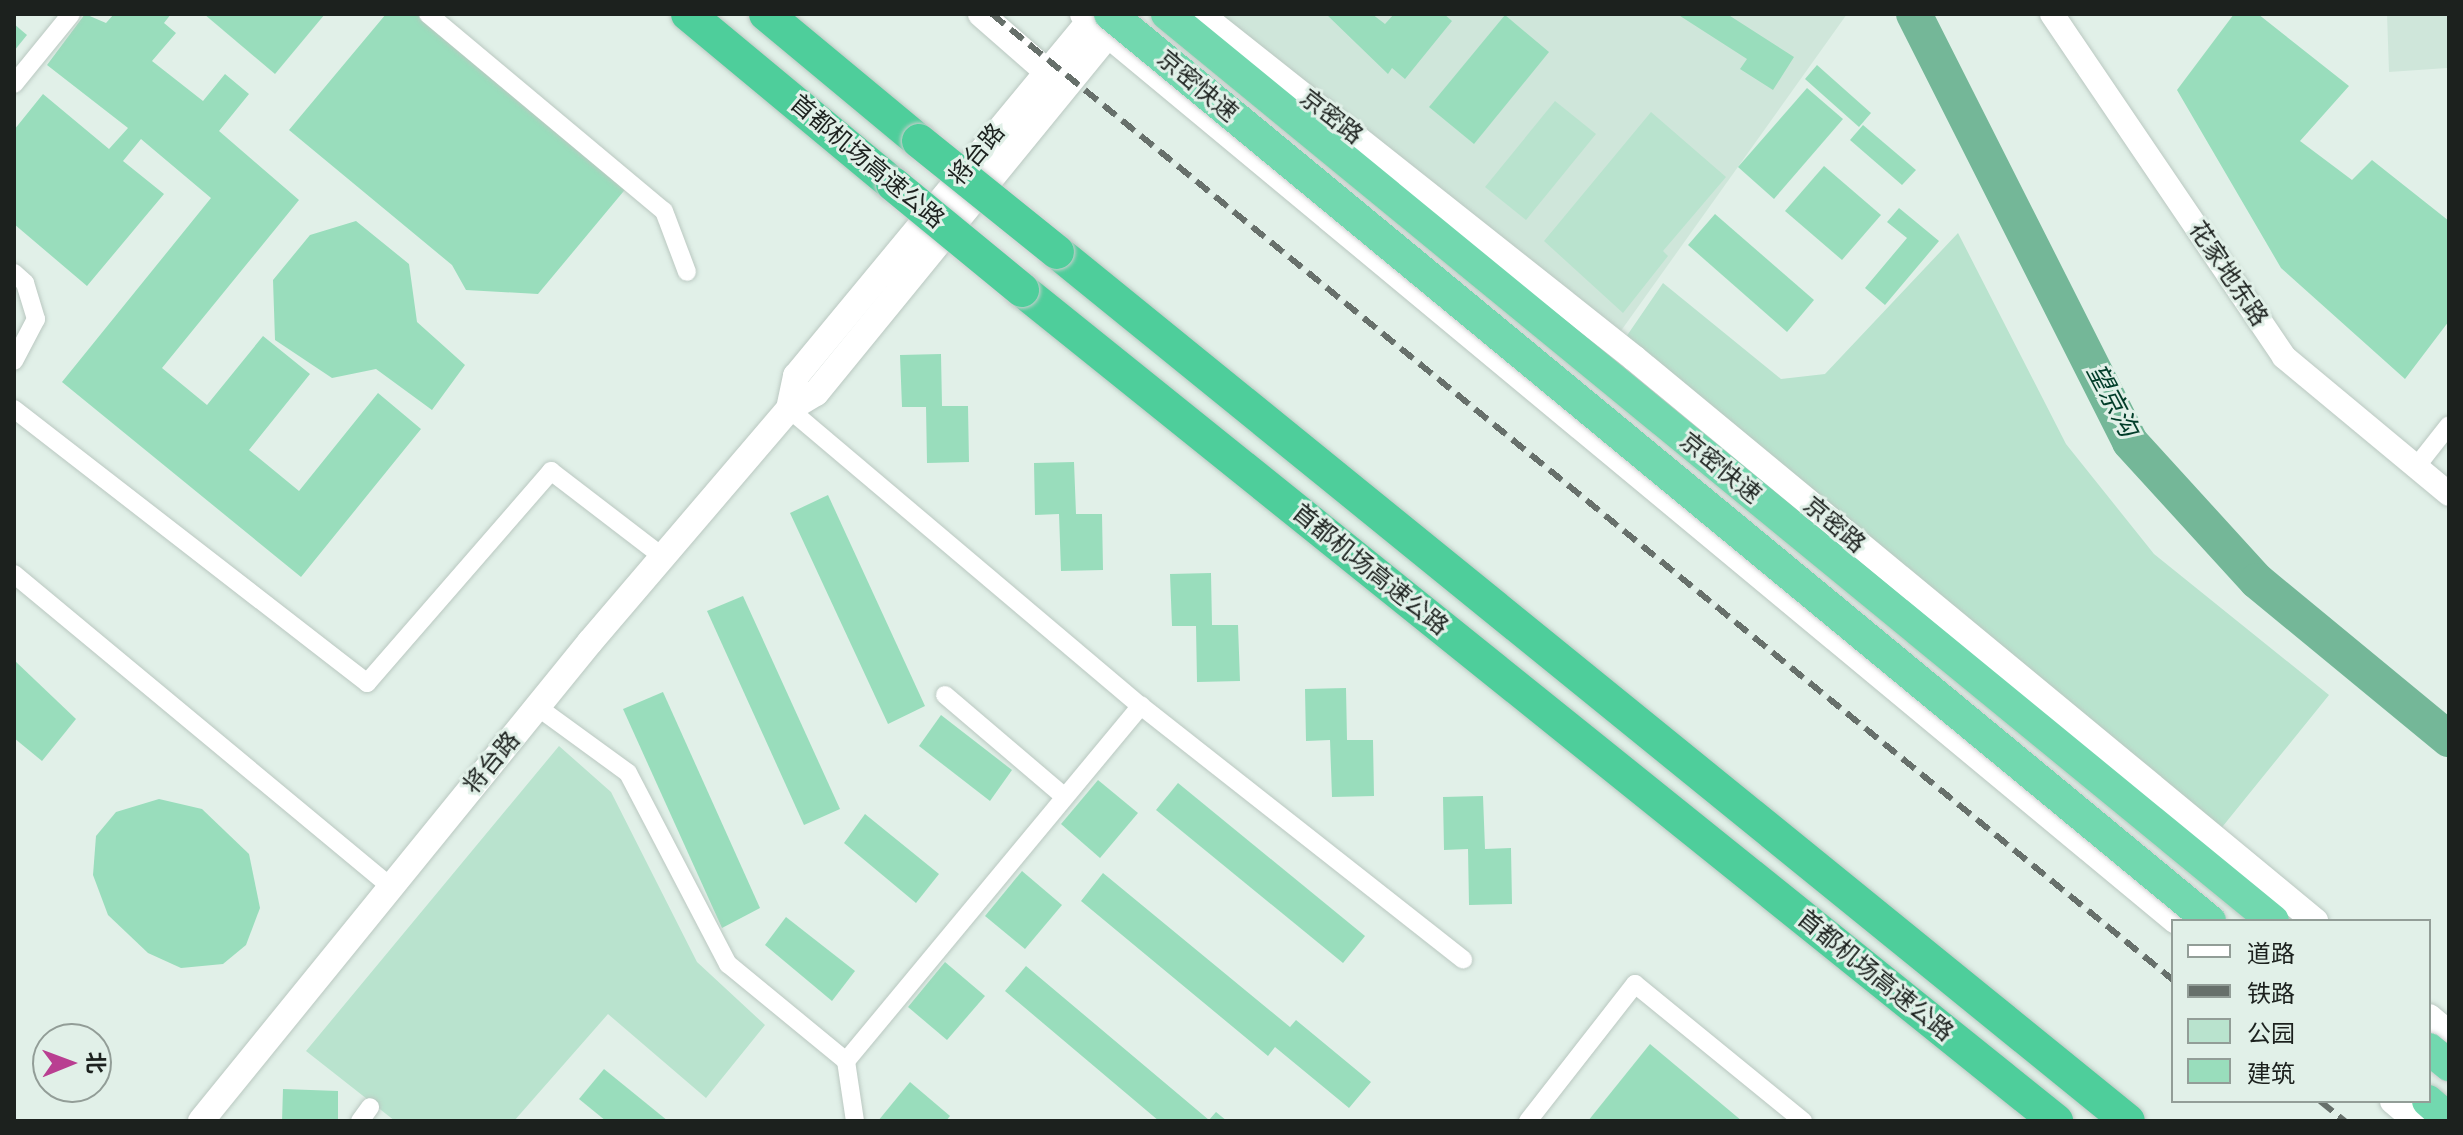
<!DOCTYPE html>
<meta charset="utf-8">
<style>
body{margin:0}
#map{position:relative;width:2463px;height:1135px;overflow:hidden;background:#e1f0e8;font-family:"Sofia Sans Condensed","Noto Sans SC",sans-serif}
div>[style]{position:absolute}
.built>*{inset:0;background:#cfe6da}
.green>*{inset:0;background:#b9e3ce}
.river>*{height:36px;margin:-18px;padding:0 18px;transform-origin:18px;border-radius:18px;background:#74b798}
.building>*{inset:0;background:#99ddbc}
.roads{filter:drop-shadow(0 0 2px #bac8c1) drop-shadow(0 0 2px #bac8c1)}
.minor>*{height:18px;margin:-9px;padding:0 9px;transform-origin:9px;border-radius:9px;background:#fff}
.tertiary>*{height:24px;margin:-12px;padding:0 12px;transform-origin:12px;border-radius:12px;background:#fff}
.secondary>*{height:26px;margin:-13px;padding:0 13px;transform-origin:13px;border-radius:13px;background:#fff}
.trunk>*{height:32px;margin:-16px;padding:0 16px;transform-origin:16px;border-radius:16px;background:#72d8af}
.motorway>*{height:34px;margin:-17px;padding:0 17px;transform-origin:17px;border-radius:17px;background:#4ece9b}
.rail>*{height:6px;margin-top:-3px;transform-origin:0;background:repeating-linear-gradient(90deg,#67706b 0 16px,transparent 0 24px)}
.bridges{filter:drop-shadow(0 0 2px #cdcece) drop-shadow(0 0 2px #cdcece)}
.trunk-bridge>*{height:32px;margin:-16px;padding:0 16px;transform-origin:16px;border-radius:16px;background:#72d8af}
.motorway-bridge>*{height:34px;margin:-17px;padding:0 17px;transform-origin:17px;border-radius:17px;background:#4ece9b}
span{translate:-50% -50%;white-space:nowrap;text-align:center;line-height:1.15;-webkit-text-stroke:6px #e1f0e8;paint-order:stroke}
.street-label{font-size:24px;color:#1c211e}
.water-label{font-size:26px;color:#023d29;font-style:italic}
.frame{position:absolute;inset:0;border:16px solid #1c211e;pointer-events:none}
.legend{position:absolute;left:2171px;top:919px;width:260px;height:184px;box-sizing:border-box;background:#e1f0e8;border:2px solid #929d97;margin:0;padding:10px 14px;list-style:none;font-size:24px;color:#1c211e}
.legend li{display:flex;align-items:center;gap:16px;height:40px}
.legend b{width:40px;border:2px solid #929d97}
.north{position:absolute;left:32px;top:1023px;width:80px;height:80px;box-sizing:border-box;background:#e1f0e8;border:2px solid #929d97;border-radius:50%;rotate:89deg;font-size:22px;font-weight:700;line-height:32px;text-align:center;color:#1c211e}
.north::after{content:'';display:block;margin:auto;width:28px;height:36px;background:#b93f91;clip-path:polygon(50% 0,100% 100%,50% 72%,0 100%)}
</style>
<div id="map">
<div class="built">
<i style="clip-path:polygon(1191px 14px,1847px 14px,1608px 349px)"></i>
<i style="clip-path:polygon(2387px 14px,2449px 14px,2449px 74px,2447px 68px,2389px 72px)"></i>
</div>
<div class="green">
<i style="clip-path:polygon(1555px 101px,1596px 134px,1526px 220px,1485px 187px)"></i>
<i style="clip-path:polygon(1651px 112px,1726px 177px,1663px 251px,1668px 256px,1623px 313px,1544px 241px)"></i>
<i style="clip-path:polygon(1958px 233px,2066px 444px,2154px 554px,2329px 695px,2202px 852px,1613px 356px,1663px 283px,1781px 379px,1825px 374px)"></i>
<i style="clip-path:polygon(559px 746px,611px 792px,697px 962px,765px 1025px,706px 1098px,608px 1014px,514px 1121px,395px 1121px,306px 1051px)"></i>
</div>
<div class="river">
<i style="left:1914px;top:14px;width:479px;rotate:63.2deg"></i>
<i style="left:2130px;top:442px;width:188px;rotate:47.6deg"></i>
<i style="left:2257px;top:581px;width:249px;rotate:39.5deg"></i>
</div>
<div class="building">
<i style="clip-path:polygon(85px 14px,106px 23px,114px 14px,171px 14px,164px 23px,176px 33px,152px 61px,203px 101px,225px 74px,249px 94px,219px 131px,299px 200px,162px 368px,207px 405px,263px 336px,310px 374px,249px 450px,299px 491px,378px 393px,421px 429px,301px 577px,62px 382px,211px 198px,141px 139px,123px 161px,164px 194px,87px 286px,14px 224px,14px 130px,43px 94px,109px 149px,128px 128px,47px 65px)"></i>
<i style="clip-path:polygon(204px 14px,325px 14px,275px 74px)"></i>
<i style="clip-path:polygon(386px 14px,416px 14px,628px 186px,538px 294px,466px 290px,452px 265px,289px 130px)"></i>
<i style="clip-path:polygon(1326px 14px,1372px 14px,1385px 24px,1394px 14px,1444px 14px,1452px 21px,1405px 79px,1392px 68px,1388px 74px)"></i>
<i style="clip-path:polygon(1677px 14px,1727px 14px,1794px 57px,1773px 90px,1740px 69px,1747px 59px)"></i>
<i style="clip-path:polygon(2234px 14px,2258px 14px,2349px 86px,2300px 141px,2352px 180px,2372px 160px,2449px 221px,2449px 321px,2405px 379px,2281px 268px,2177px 90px)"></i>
<i style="clip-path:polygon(1505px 15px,1549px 52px,1474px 144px,1429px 107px)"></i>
<i style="clip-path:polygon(14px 24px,27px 35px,14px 51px)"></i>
<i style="clip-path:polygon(1817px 65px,1871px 113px,1859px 127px,1805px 79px)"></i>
<i style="clip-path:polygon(1807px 88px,1843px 119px,1774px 199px,1738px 167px)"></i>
<i style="clip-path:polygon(1863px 125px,1916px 170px,1902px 185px,1850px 140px)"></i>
<i style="clip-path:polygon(1824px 166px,1881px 215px,1842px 260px,1785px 211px)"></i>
<i style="clip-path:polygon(1899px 208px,1939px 241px,1885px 305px,1865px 288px,1907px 238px,1887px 222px)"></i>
<i style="clip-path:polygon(1715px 214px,1814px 300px,1787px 332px,1688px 245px)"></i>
<i style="clip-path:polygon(356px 221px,409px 264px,417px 322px,465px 365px,432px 410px,376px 369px,332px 378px,275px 340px,273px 280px,310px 235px)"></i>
<i style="clip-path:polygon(941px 354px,942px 406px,968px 406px,969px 462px,927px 463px,926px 407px,902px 407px,900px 355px)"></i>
<i style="clip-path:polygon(1074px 462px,1076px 514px,1102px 514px,1103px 570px,1061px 571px,1059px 514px,1035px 515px,1034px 463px)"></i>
<i style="clip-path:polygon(828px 495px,925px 706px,888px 724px,790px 513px)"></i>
<i style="clip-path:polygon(1211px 573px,1212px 625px,1238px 625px,1240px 681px,1197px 682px,1196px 626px,1172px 626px,1170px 574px)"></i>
<i style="clip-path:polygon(743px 596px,840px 809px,804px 825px,707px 611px)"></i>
<i style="clip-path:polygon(14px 660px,76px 719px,42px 761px,14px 738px)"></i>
<i style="clip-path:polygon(1346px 688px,1347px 740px,1373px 740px,1374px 796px,1332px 797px,1330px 740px,1306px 741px,1305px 689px)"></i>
<i style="clip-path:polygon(663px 692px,760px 908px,722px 928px,623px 709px)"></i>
<i style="clip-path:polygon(941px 715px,1012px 770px,990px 801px,919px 746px)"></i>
<i style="clip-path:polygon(1098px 780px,1138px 813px,1100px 858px,1061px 824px)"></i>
<i style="clip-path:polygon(1178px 783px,1365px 936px,1343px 963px,1156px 810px)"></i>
<i style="clip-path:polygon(1483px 796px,1485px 849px,1511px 848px,1512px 904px,1469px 905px,1468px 849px,1444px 850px,1443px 797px)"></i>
<i style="clip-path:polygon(159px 799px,202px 809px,249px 854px,260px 908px,246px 945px,223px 964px,181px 968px,148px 953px,108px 915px,93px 875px,96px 836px,116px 812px)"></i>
<i style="clip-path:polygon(865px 814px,939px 874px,916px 903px,844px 843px)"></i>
<i style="clip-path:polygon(1022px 871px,1062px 905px,1025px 949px,985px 916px)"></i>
<i style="clip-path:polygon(1103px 873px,1290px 1027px,1296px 1020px,1371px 1082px,1349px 1108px,1275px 1047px,1268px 1056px,1081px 901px)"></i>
<i style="clip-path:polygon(786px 917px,855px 971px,832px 1001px,765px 945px)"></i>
<i style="clip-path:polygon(945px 962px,985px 996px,947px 1040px,908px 1007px)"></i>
<i style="clip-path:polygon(1026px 966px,1209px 1120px,1216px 1112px,1227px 1121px,1159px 1121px,1005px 991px)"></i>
<i style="clip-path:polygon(1650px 1044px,1742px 1121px,1588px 1121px)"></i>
<i style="clip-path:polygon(604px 1069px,668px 1121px,606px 1121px,579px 1099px)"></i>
<i style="clip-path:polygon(910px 1082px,950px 1116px,946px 1121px,878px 1121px)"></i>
<i style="clip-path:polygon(283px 1089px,338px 1091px,338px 1121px,282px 1121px)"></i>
</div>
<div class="roads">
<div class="minor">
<i style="left:428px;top:14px;width:307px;rotate:39.9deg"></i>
<i style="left:664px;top:211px;width:65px;rotate:69.3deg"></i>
<i style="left:14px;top:84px;width:90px;rotate:-50.8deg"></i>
<i style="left:14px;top:273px;width:15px;rotate:42deg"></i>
<i style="left:25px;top:283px;width:38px;rotate:73deg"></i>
<i style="left:36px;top:319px;width:47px;rotate:117.6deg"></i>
<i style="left:14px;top:409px;width:447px;rotate:37.8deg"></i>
<i style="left:367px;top:683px;width:281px;rotate:-49deg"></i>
<i style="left:551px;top:471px;width:141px;rotate:37.5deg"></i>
<i style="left:789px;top:409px;width:461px;rotate:40.2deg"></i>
<i style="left:1141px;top:706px;width:410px;rotate:38.2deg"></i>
<i style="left:2416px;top:467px;width:53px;rotate:-51.8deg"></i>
<i style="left:14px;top:574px;width:489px;rotate:39.7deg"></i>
<i style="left:945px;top:695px;width:157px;rotate:40.4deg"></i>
<i style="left:539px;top:708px;width:110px;rotate:36.1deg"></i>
<i style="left:628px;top:773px;width:216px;rotate:62.4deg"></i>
<i style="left:728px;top:964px;width:153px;rotate:39.4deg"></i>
<i style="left:846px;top:1061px;width:61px;rotate:81.5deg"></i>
<i style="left:846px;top:1061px;width:462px;rotate:-50.3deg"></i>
<i style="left:360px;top:1121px;width:17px;rotate:-54deg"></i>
<i style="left:1528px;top:1121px;width:174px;rotate:-52deg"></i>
<i style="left:1635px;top:984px;width:217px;rotate:39.2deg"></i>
</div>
<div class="tertiary">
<i style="left:2052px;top:14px;width:414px;rotate:55.9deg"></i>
<i style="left:2284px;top:357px;width:214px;rotate:39.7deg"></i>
</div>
<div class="secondary">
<i style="left:981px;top:14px;width:86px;rotate:41.2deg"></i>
<i style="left:1083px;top:14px;width:1420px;rotate:39.69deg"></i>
<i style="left:1200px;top:14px;width:554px;rotate:38.4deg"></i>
<i style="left:1634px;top:358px;width:884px;rotate:39.58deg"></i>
<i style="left:789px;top:409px;width:34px;rotate:-78deg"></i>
<i style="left:796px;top:376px;width:470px;rotate:-50.4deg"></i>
<i style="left:2429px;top:1017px;width:26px;rotate:40deg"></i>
<i style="left:2393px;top:1101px;width:31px;rotate:40deg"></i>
<i style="left:201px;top:1121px;width:617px;rotate:-50.92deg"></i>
<i style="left:590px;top:642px;width:306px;rotate:-49.5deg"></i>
<i style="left:789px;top:409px;width:31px;rotate:-31deg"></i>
<i style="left:816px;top:393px;width:489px;rotate:-50.8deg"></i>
</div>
<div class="trunk">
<i style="left:1167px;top:14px;width:1430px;rotate:39.35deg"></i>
<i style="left:2428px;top:1101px;width:28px;rotate:41deg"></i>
</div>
<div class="motorway">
<i style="left:688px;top:14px;width:266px;rotate:39.7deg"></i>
<i style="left:766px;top:14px;width:199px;rotate:39.7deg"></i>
<i style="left:1057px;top:252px;width:1379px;rotate:39.06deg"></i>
<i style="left:1022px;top:290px;width:1327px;rotate:38.79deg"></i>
</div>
</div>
<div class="rail">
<i style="left:992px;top:14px;width:1526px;rotate:39.28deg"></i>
<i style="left:2320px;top:1101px;width:32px;rotate:39deg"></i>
</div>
<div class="bridges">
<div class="trunk-bridge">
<i style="left:1110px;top:14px;width:1426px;rotate:39.51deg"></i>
<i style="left:2429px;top:1049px;width:26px;rotate:39deg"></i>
</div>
<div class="motorway-bridge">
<i style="left:919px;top:141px;width:177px;rotate:38.8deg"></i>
<i style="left:893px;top:184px;width:167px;rotate:39.4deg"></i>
</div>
</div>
<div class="street-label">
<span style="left:1197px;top:86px;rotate:40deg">京密快速</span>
<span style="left:1331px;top:117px;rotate:38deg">京密路</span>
<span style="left:977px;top:155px;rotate:-50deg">将台路</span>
<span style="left:867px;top:162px;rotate:40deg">首都机场高速公路</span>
<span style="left:2228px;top:274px;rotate:56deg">花家地东路</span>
<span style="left:1720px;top:468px;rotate:39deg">京密快速</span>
<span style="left:1834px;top:525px;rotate:40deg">京密路</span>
<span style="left:1370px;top:570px;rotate:39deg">首都机场高速公路</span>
<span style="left:492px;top:763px;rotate:-50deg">将台路</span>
<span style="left:1875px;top:976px;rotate:39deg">首都机场高速公路</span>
</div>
<div class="water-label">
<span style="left:2111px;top:401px;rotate:62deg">望京沟</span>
</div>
<div class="frame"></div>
<ul class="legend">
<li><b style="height:10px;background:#fff"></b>道路</li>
<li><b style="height:10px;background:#67706b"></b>铁路</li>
<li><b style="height:22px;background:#b9e3ce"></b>公园</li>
<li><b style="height:22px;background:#99ddbc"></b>建筑</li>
</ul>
<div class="north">北</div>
</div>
